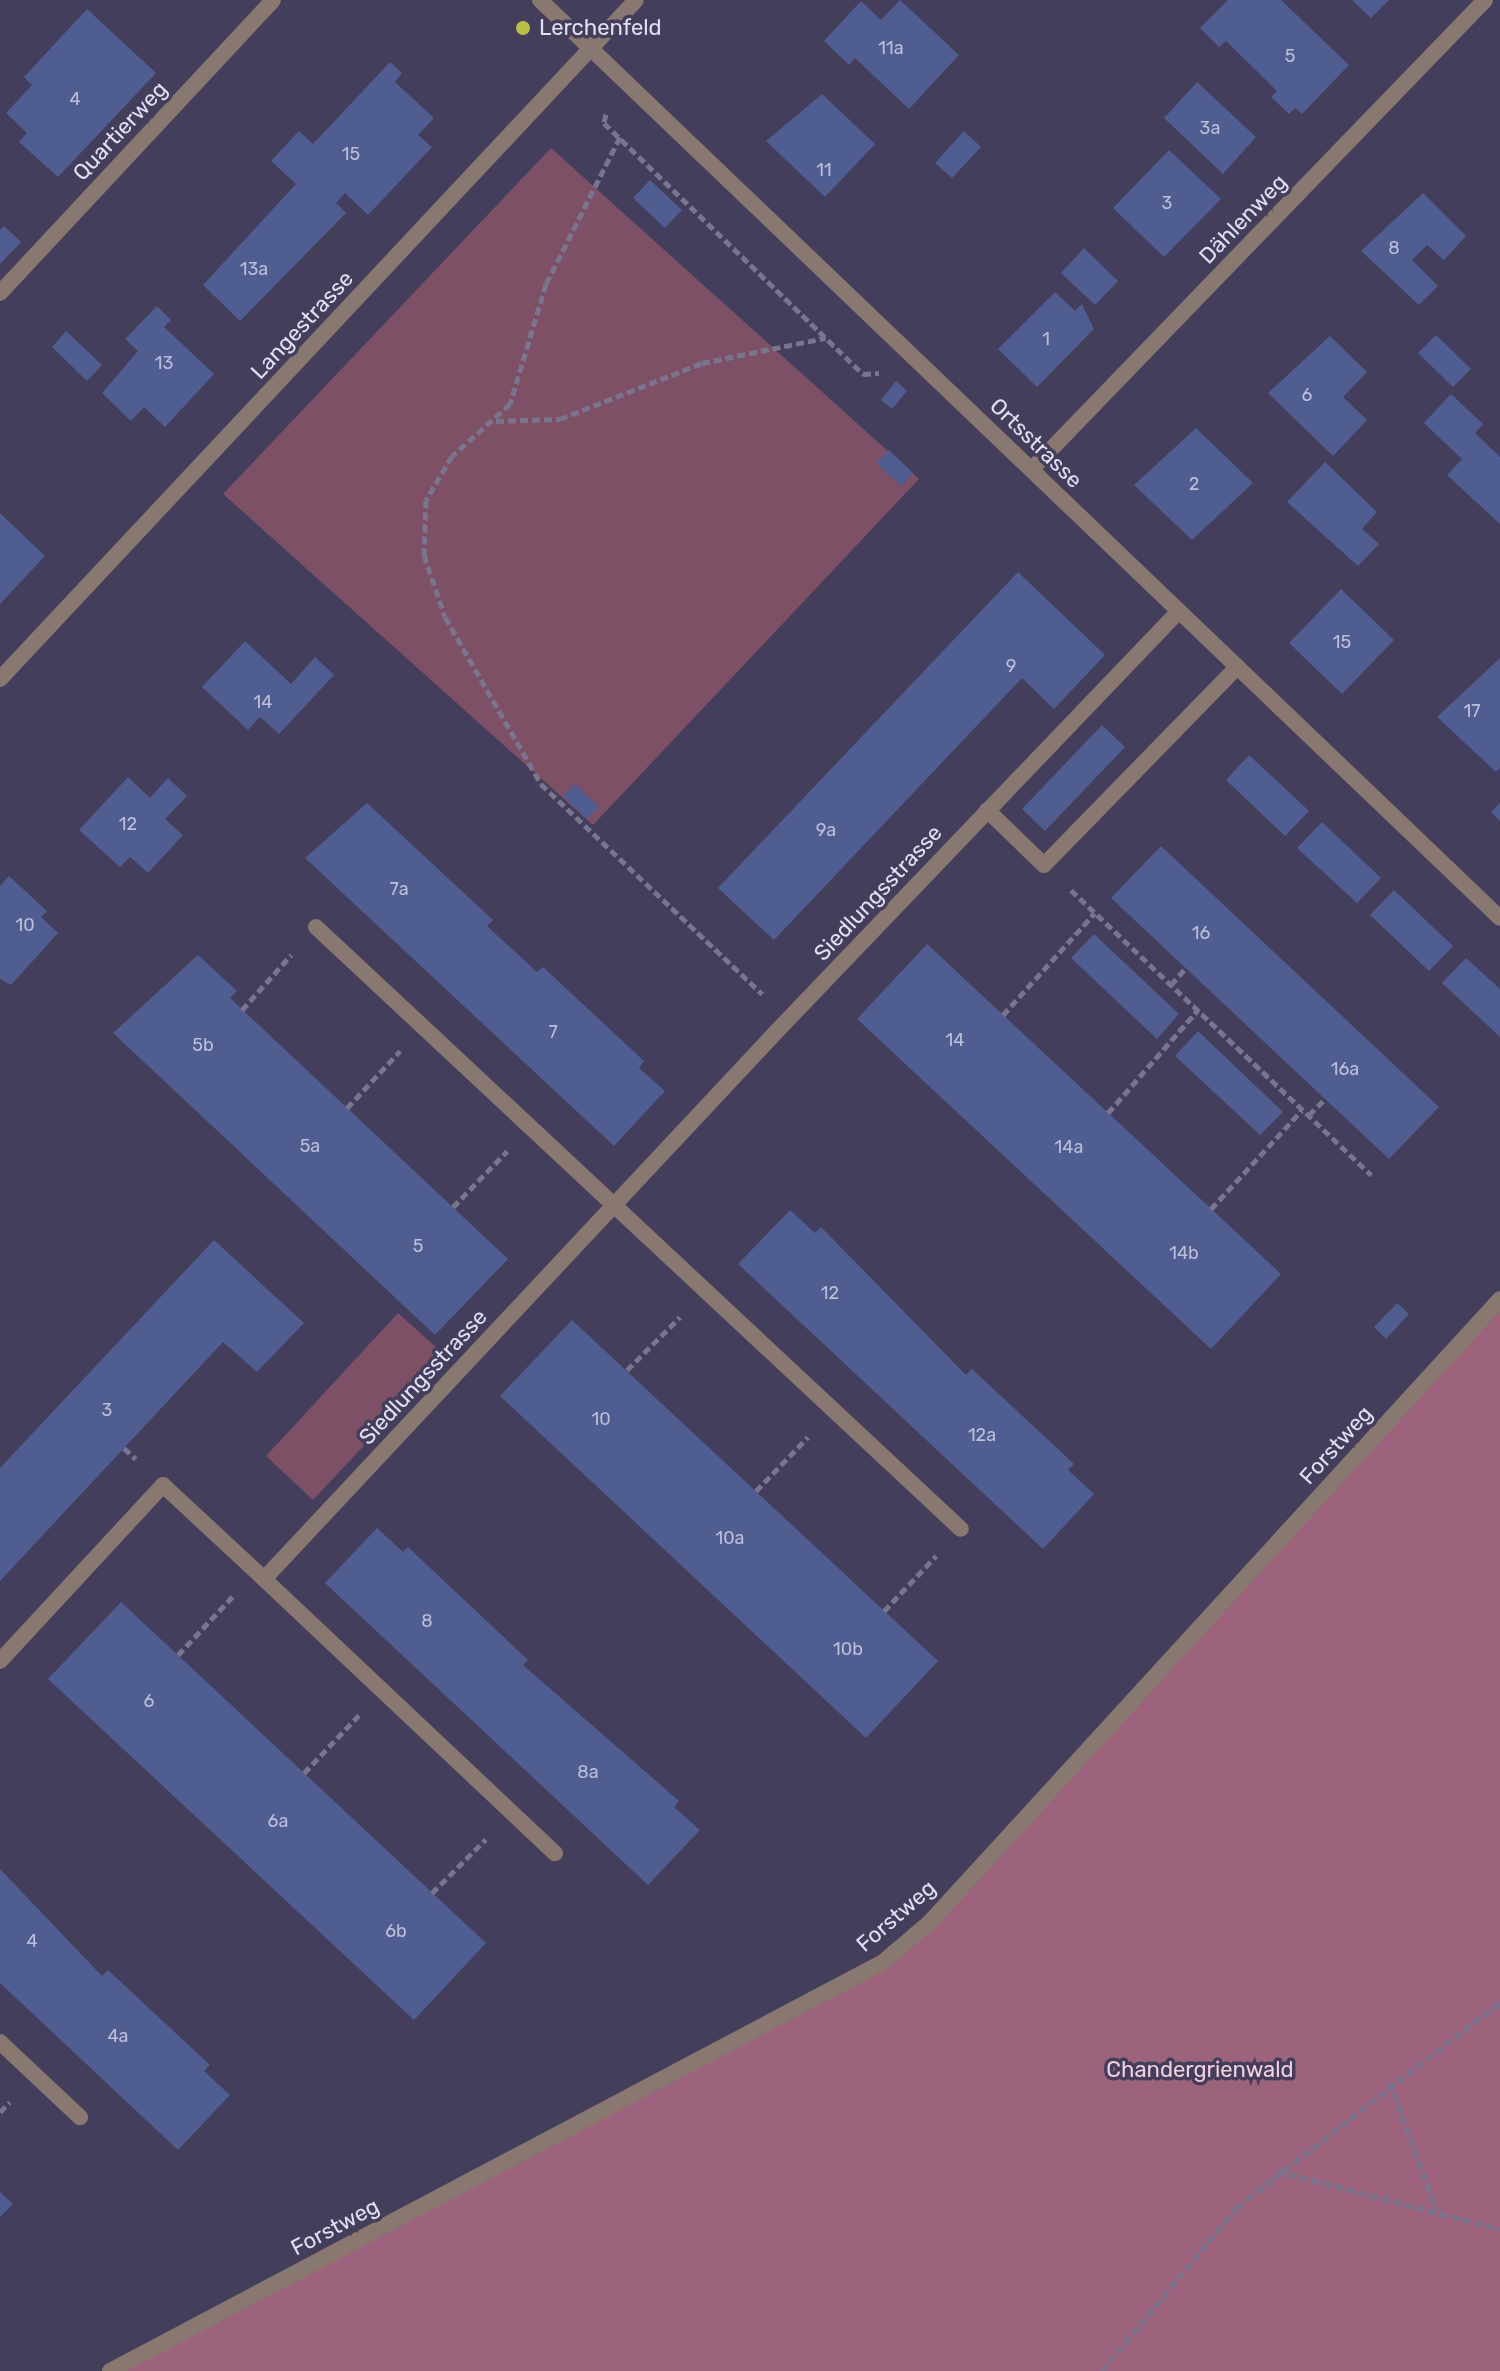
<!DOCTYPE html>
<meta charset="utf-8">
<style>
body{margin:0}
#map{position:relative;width:1500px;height:2371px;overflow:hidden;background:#433e5c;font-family:Rubik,sans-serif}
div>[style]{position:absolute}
.green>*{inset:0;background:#7e5065}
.forest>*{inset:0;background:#9d627c}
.building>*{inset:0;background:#4f5d90}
.path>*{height:5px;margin-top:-2.5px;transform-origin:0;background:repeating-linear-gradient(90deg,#79758f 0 8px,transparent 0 12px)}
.lane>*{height:16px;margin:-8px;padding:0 8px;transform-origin:8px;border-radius:8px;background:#88786f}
.street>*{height:16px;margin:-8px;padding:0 8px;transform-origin:8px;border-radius:8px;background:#88786f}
.dots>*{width:22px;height:22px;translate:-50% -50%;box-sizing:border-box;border:4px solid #433e5c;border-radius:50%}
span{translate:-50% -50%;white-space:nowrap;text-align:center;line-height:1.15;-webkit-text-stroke:7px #433e5c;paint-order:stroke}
.number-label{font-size:18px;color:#bcbeda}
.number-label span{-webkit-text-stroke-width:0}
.poi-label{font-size:22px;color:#e1dff2}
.left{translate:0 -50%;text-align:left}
.street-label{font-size:22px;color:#e1dff2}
.park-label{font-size:22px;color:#f4cfde}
</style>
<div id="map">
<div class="green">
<i style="clip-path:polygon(551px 148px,919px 479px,593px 825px,223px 494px)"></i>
<i style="clip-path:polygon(398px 1313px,447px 1357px,313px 1500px,266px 1456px)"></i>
</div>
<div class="forest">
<i style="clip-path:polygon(1500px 1299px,1500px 2371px,110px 2371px,883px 1962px)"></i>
</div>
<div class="building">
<i style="clip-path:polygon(900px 0,959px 55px,909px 109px,855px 58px,849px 65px,824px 41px,861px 1px,881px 20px)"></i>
<i style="clip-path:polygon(1228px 0,1281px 0,1349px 65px,1302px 114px,1295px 108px,1289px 114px,1271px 97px,1277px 91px,1226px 41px,1219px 47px,1200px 28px)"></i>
<i style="clip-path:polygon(1352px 0,1389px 0,1371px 18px)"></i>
<i style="clip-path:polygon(87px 9px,156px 73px,58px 177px,19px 142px,27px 133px,6px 113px,32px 85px,24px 77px)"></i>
<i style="clip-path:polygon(390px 62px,402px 73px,395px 82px,434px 118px,418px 135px,432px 147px,368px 215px,345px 193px,336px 203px,346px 213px,240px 321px,203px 285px,296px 184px,271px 161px,299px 131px,313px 144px)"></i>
<i style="clip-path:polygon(1197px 82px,1256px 137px,1223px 174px,1164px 118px)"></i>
<i style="clip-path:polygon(822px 94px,875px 144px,825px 197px,766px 141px)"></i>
<i style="clip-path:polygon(964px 131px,981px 147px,952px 178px,935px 163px)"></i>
<i style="clip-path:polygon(1169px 150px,1221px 199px,1164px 257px,1113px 208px)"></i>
<i style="clip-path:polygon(650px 180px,682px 210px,665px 228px,633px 198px)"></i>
<i style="clip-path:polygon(1423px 193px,1466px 236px,1444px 260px,1427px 245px,1412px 260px,1438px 286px,1419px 305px,1361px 251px)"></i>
<i style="clip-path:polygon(4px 226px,21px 242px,0 264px,0 230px)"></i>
<i style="clip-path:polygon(1084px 248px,1118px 281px,1095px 305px,1061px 273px)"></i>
<i style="clip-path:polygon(1055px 292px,1075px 311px,1082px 304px,1094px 329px,1037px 387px,998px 349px)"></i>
<i style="clip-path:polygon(157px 306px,171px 320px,164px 327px,214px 374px,165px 427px,144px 407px,131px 421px,102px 393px,138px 351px,125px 339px)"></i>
<i style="clip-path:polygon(66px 331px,102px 365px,87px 381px,52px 347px)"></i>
<i style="clip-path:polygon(1436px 335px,1471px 369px,1453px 387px,1418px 353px)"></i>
<i style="clip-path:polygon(1330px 336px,1367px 372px,1343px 397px,1367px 420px,1333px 456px,1268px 393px)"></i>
<i style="clip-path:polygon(896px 381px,907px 391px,892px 409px,881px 400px)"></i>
<i style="clip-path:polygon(1451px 394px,1483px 424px,1475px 433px,1500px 457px,1500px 524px,1447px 475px,1462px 459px,1424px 423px)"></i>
<i style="clip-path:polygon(1196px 428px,1253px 483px,1192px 540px,1134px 485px)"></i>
<i style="clip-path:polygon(889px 450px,913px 473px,901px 486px,876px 463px)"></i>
<i style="clip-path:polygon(1325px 462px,1377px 512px,1362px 529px,1379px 544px,1358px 566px,1287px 502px)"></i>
<i style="clip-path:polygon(0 513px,45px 556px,0 604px)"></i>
<i style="clip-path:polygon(1018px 572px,1105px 655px,1054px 709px,1022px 678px,774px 940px,718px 888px)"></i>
<i style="clip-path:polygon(1341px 589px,1394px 640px,1342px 694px,1289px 643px)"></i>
<i style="clip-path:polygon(245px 641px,291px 684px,315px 657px,334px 675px,279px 734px,260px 717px,248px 730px,202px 687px)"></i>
<i style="clip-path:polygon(1500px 658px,1500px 768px,1496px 772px,1437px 717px)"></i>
<i style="clip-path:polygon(1102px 725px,1125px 747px,1045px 831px,1022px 809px)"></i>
<i style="clip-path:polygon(1249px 755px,1309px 811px,1285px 836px,1226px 780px)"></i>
<i style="clip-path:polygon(128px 777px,150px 798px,168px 778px,187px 796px,165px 819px,183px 835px,148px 873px,130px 857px,120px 867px,79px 830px)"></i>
<i style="clip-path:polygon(575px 784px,599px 807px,587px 819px,563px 796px)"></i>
<i style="clip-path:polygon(367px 803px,493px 920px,487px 926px,537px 972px,543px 967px,644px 1061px,639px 1068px,665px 1091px,614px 1146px,305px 858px)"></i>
<i style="clip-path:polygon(1500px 803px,1500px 821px,1491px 812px)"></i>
<i style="clip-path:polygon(1322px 822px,1381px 878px,1357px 903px,1297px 848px)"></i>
<i style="clip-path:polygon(1161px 846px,1439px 1107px,1389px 1159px,1111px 898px)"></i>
<i style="clip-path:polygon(9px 876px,47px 911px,41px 917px,58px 933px,11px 985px,0 979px,0 886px)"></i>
<i style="clip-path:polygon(1394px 890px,1453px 946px,1429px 971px,1370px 915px)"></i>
<i style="clip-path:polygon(1094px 934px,1179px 1014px,1157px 1039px,1071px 958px)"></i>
<i style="clip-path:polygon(927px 944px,1281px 1274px,1211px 1349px,857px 1019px)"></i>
<i style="clip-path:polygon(198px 955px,237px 991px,230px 998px,508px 1259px,435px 1335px,113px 1033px)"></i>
<i style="clip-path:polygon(1466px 958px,1500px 989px,1500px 1037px,1442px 983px)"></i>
<i style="clip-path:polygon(1198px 1031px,1283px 1112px,1260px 1135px,1175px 1056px)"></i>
<i style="clip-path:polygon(790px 1210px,815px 1233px,821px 1227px,966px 1375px,972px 1369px,1074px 1464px,1068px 1470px,1094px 1494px,1043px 1549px,738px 1264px)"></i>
<i style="clip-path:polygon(214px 1240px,304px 1323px,257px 1372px,223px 1342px,0 1581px,0 1468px)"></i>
<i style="clip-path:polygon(1397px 1303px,1409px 1314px,1386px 1339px,1374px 1327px)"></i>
<i style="clip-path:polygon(572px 1320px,938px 1661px,866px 1738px,500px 1396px)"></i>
<i style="clip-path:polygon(377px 1528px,403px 1552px,408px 1547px,528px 1660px,523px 1665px,679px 1801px,674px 1807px,700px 1830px,648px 1885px,325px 1583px)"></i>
<i style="clip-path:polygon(121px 1602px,486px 1943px,414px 2020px,48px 1679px)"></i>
<i style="clip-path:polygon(0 1869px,102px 1976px,108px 1970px,210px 2065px,204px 2071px,230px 2095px,178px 2150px,0 1983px)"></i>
<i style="clip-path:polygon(0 2192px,13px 2204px,0 2217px)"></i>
</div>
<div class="path">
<i style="left:606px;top:114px;width:9px;rotate:103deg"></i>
<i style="left:604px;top:123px;width:361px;rotate:44.1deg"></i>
<i style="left:863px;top:374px;width:16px;rotate:-4deg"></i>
<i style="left:620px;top:137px;width:165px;rotate:116.7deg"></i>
<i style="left:546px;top:284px;width:125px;rotate:106.7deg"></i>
<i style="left:510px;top:404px;width:78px;rotate:138.1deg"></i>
<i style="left:452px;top:456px;width:51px;rotate:120.6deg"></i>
<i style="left:426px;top:500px;width:55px;rotate:92.1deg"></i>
<i style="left:424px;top:555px;width:65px;rotate:71.3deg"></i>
<i style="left:445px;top:617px;width:193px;rotate:60.1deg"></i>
<i style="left:541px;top:784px;width:305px;rotate:43.5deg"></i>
<i style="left:496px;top:421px;width:64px;rotate:-1.8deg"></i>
<i style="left:560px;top:419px;width:153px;rotate:-21.5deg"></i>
<i style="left:702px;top:363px;width:126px;rotate:-11.5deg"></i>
<i style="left:1071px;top:890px;width:414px;rotate:43.5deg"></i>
<i style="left:1171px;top:985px;width:23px;rotate:-49deg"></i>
<i style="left:242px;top:1010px;width:74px;rotate:-48.3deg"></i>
<i style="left:1003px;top:1015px;width:137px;rotate:-48deg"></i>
<i style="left:347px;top:1108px;width:78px;rotate:-47.1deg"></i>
<i style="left:1108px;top:1113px;width:137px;rotate:-48.9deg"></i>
<i style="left:1309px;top:1115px;width:23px;rotate:-45deg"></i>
<i style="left:453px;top:1207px;width:78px;rotate:-46deg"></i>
<i style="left:1211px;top:1209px;width:134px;rotate:-47.4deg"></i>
<i style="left:627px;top:1370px;width:75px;rotate:-45deg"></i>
<i style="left:124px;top:1448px;width:16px;rotate:43deg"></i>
<i style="left:756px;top:1491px;width:75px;rotate:-46.1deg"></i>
<i style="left:884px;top:1611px;width:76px;rotate:-46.6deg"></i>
<i style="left:178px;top:1655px;width:81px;rotate:-47deg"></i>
<i style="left:304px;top:1773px;width:80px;rotate:-46.5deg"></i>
<i style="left:432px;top:1893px;width:76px;rotate:-45deg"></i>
<i style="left:1390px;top:2082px;width:136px;rotate:70.2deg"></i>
<i style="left:0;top:2112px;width:14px;rotate:-45deg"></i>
<i style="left:1277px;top:2171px;width:230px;rotate:14.6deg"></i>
<i style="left:1102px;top:2371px;width:212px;rotate:-50.5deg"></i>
<i style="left:1237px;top:2207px;width:333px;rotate:-37.9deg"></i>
</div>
<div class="lane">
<i style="left:987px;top:810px;width:79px;rotate:44deg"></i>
<i style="left:1044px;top:865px;width:277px;rotate:-45.7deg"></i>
<i style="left:777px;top:1031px;width:579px;rotate:-46.26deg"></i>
</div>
<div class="street">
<i style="left:540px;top:0;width:1328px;rotate:43.72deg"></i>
<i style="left:0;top:293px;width:400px;rotate:-47deg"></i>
<i style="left:1032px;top:469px;width:652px;rotate:-45.99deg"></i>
<i style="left:0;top:679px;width:930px;rotate:-46.87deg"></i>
<i style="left:316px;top:927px;width:882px;rotate:43.03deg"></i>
<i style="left:264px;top:1579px;width:400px;rotate:43.3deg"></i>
<i style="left:0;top:1661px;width:240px;rotate:-47.2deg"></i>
<i style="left:163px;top:1485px;width:138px;rotate:42.9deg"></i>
<i style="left:264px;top:1579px;width:751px;rotate:-46.89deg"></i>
<i style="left:0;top:2042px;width:110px;rotate:43.2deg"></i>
<i style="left:110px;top:2371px;width:875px;rotate:-27.88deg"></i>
<i style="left:883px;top:1962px;width:62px;rotate:-40.4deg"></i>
<i style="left:930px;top:1922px;width:844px;rotate:-47.54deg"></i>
</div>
<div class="dots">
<i style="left:523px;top:28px;background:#bac045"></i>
</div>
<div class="number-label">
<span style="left:891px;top:48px">11a</span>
<span style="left:1290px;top:56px">5</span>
<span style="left:75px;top:99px">4</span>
<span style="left:1210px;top:128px">3a</span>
<span style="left:351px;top:154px">15</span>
<span style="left:824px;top:170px">11</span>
<span style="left:1167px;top:203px">3</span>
<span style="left:1394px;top:248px">8</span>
<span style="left:254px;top:269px">13a</span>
<span style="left:1046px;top:339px">1</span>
<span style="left:164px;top:363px">13</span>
<span style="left:1307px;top:395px">6</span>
<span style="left:1194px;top:484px">2</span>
<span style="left:1342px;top:642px">15</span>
<span style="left:1011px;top:666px">9</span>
<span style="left:263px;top:702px">14</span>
<span style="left:1472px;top:711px">17</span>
<span style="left:128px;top:824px">12</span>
<span style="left:826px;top:830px">9a</span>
<span style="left:399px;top:889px">7a</span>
<span style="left:25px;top:925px">10</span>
<span style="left:1201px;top:933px">16</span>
<span style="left:553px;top:1032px">7</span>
<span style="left:955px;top:1040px">14</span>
<span style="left:203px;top:1045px">5b</span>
<span style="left:1345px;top:1069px">16a</span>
<span style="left:310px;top:1146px">5a</span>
<span style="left:1069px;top:1147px">14a</span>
<span style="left:418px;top:1246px">5</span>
<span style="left:1184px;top:1253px">14b</span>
<span style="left:830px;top:1293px">12</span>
<span style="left:107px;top:1410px">3</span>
<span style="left:601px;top:1419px">10</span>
<span style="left:982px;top:1435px">12a</span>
<span style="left:730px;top:1538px">10a</span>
<span style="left:427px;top:1621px">8</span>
<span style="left:848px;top:1649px">10b</span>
<span style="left:149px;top:1701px">6</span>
<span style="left:588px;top:1772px">8a</span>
<span style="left:278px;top:1821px">6a</span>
<span style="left:396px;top:1931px">6b</span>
<span style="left:32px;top:1941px">4</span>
<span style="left:118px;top:2036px">4a</span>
</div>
<div class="poi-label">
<span class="left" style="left:539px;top:28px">Lerchenfeld</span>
</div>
<div class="street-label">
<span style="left:120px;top:131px;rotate:-47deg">Quartierweg</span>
<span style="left:1243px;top:219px;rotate:-46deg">Dählenweg</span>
<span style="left:302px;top:325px;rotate:-47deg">Langestrasse</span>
<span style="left:1036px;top:443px;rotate:44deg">Ortsstrasse</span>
<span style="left:878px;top:893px;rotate:-47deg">Siedlungsstrasse</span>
<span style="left:423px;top:1377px;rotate:-47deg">Siedlungsstrasse</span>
<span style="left:1336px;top:1445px;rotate:-48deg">Forstweg</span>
<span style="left:896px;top:1916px;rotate:-41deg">Forstweg</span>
<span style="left:335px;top:2227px;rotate:-28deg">Forstweg</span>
</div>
<div class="park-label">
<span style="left:1200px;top:2070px">Chandergrienwald</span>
</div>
</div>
